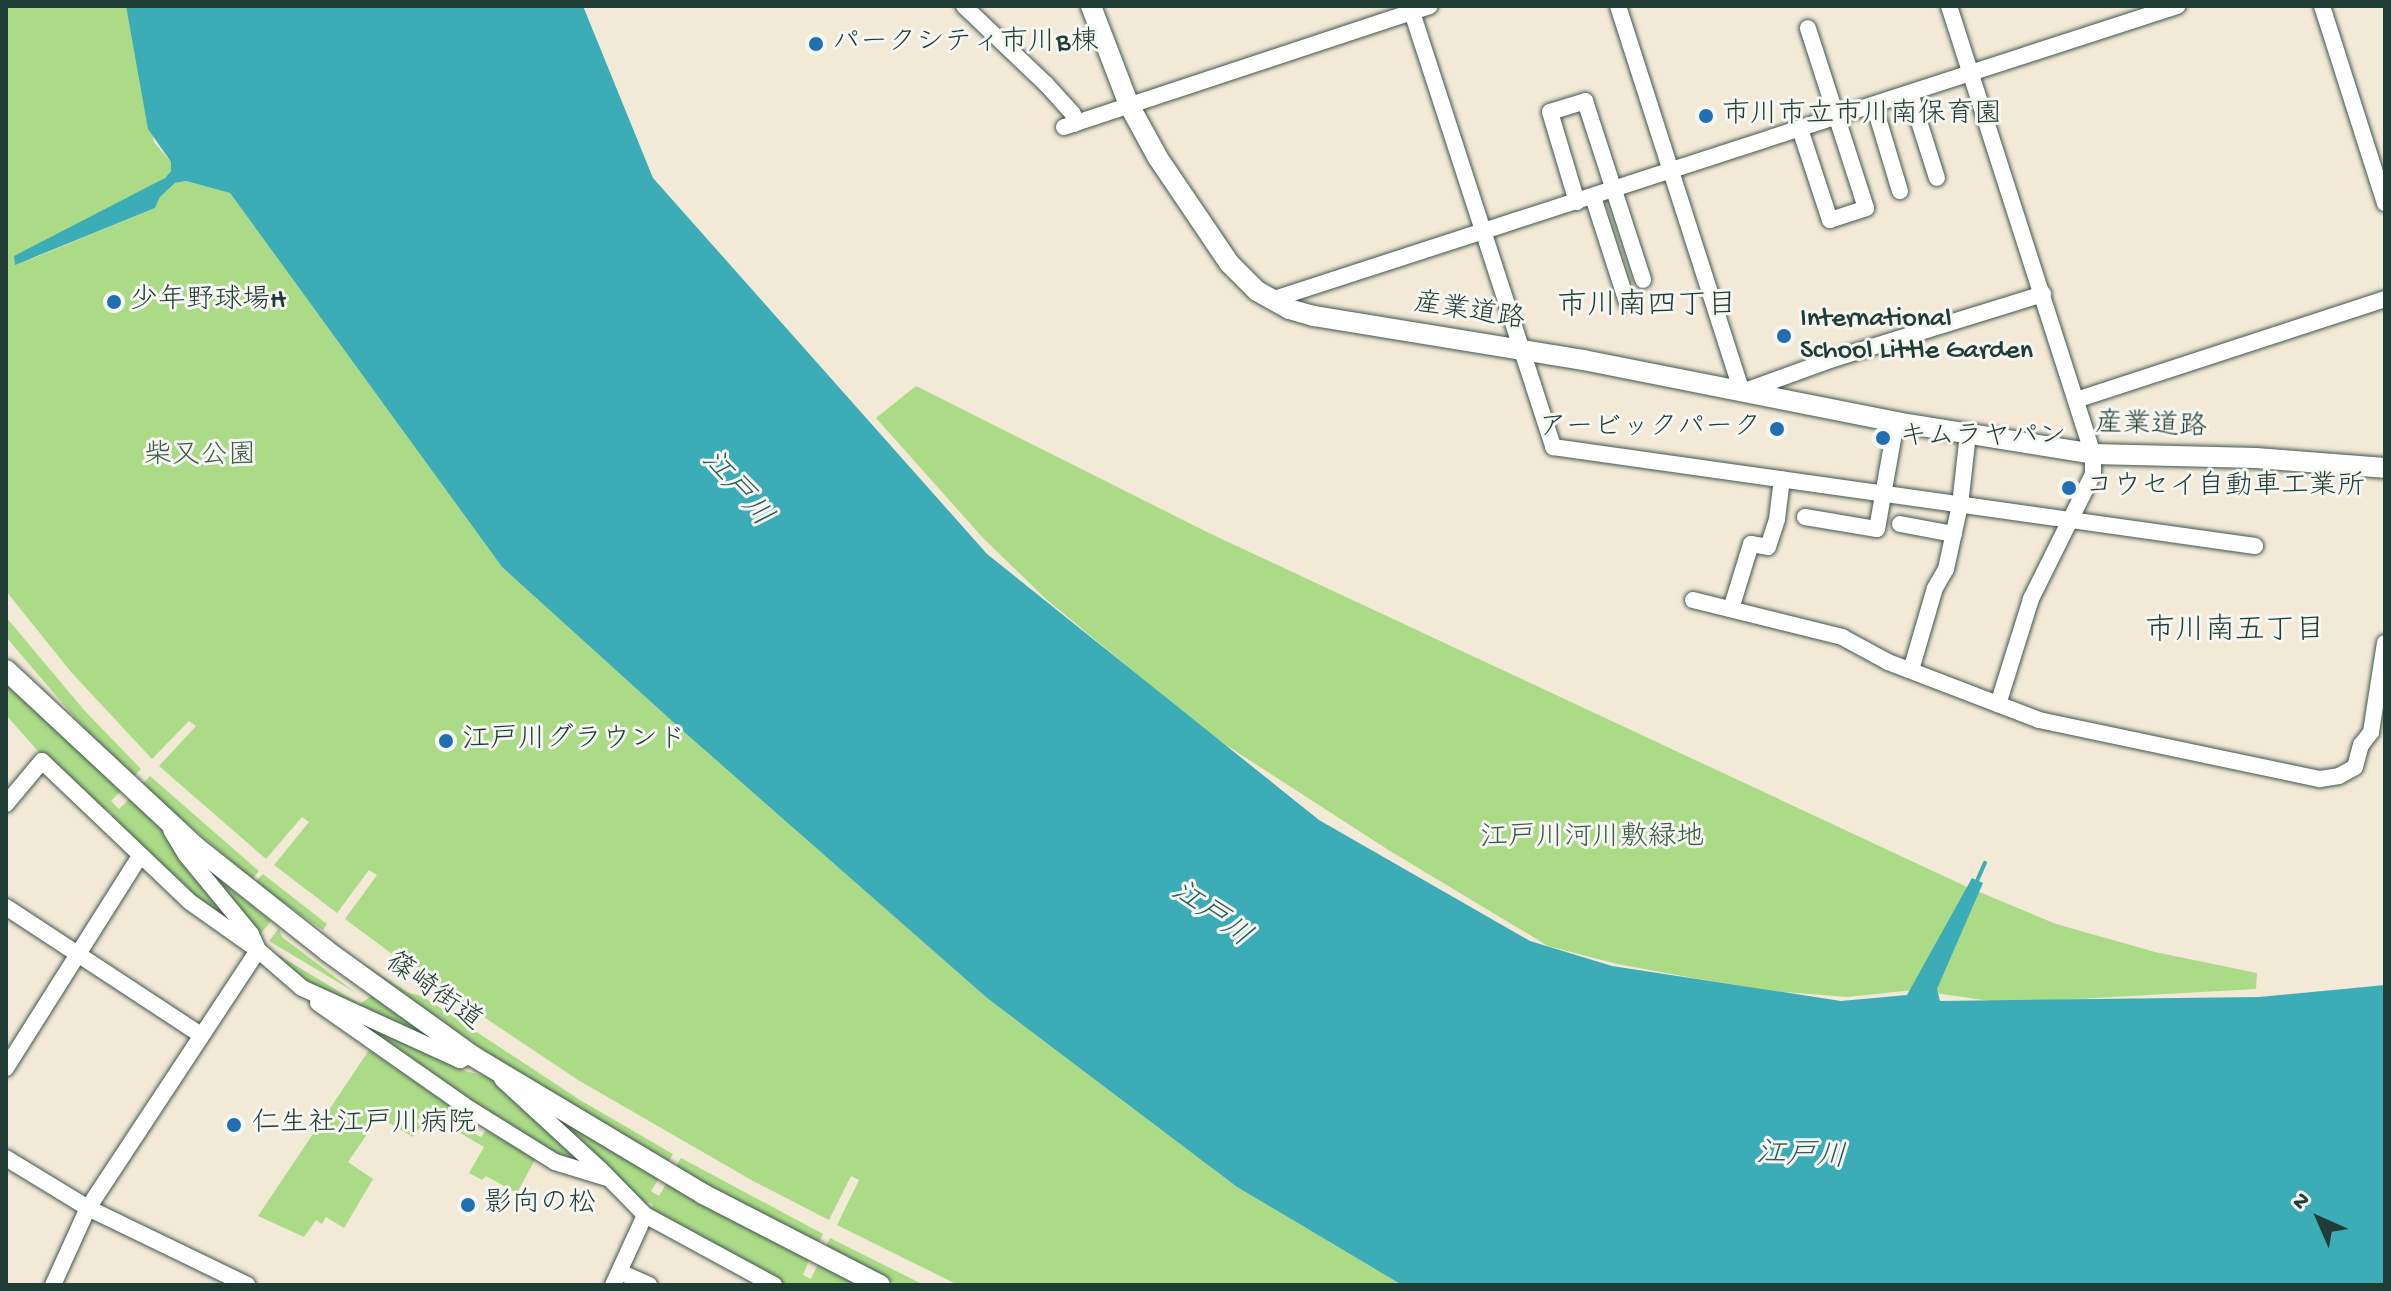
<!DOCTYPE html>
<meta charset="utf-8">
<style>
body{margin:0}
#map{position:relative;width:2391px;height:1291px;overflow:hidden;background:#f3e9d7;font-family:"Gochi Hand","Klee One",sans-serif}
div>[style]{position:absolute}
.green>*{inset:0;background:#acdb88}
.water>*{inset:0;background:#3cadb6}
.stream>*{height:4px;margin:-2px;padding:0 2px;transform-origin:2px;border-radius:2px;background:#3cadb6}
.roads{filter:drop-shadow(0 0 2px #3f574c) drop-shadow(0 0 2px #3f574c)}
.minor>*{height:16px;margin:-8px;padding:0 8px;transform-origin:8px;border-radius:8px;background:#fff}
.major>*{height:20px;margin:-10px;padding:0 10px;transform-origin:10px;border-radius:10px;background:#fff}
.dots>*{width:22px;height:22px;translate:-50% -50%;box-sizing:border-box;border:4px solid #f6f6f2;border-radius:50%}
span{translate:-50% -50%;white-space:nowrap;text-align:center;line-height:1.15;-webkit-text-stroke:6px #f6f6f2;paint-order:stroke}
.poi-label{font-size:28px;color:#1f3d34}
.left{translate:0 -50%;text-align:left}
.right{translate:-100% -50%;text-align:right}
.street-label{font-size:28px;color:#1f3d34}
.park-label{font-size:28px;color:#3b5d45}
.neighbourhood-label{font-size:30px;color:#1f3d34}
.water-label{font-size:30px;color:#285f5b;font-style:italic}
.frame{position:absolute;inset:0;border:8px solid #1f3d34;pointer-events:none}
.north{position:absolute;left:2279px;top:1179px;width:80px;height:80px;-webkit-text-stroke:6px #f6f6f2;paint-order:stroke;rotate:315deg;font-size:22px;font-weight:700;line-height:32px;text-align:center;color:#1f3d34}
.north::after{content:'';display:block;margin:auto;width:28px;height:36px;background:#1f3d34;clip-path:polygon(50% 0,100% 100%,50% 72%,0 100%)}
</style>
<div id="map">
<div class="green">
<i style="clip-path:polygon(6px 6px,126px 6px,154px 142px,171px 162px,171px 171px,165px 178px,29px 260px,155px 208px,160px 197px,175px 183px,186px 181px,230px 193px,502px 567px,683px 731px,987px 998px,1237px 1187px,1402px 1285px,958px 1285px,837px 1225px,859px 1180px,851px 1176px,829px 1220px,753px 1181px,578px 1080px,433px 983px,435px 979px,411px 968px,345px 919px,377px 875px,369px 870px,337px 913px,274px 865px,309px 822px,302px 817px,266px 859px,159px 766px,196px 726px,189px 721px,152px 759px,71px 672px,6px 591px)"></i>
<i style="clip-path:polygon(916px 386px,1209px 533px,1965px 886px,2056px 924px,2155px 952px,2257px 973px,2256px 989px,2004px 1003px,1914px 990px,1847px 997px,1772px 991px,1693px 978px,1617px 964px,1548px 946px,1390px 851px,1209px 734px,1046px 599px,983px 538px,876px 418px)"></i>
<i style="clip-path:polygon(6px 617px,84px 710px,141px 769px,134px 776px,88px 733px,6px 637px)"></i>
<i style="clip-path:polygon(6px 680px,123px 789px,111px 801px,119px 809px,131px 797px,150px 814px,247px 933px,218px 916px,108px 820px,113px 815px,109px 811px,105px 808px,101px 813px,37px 750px,6px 715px)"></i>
<i style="clip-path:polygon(150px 776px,259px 871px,252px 879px,142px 785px)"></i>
<i style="clip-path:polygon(199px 863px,271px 921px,259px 936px)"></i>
<i style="clip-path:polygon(263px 874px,327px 924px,323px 930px,267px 891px,256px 881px)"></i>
<i style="clip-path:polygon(279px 928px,282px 937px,356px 993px,269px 941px)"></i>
<i style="clip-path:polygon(270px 950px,360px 1004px,373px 995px,450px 1049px,301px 982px)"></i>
<i style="clip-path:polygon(345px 952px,409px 993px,422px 996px,580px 1100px,673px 1154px,667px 1164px,519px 1075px)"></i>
<i style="clip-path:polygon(326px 1004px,443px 1056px,465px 1071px,490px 1077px,598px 1172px,561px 1160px,470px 1104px)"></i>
<i style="clip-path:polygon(369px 1050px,461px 1113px,454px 1121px,427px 1107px,417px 1121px,422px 1125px,413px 1137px,379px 1117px,348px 1162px,373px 1179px,344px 1228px,326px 1217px,322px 1224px,316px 1220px,304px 1237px,258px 1216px)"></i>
<i style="clip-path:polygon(533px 1104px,660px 1177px,651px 1191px,659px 1196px,667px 1182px,810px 1258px,803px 1275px,811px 1279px,819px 1262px,864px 1285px,787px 1285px,650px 1211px,653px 1204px,648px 1202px,644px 1209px)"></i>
<i style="clip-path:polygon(459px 1125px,481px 1137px,486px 1130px,536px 1158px,517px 1193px,486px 1176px,482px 1180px,469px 1173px,484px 1147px,455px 1130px)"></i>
<i style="clip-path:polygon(681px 1158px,823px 1234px,818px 1245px,675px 1168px)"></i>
<i style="clip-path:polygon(830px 1238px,924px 1285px,899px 1285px,825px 1248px)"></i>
</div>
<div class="water">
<i style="clip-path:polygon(126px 6px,583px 6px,653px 178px,987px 554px,1319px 820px,1530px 941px,1612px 966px,1841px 1001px,1907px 995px,1972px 878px,1983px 883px,1937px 989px,1940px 1001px,2259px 997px,2385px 985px,2385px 1285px,1402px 1285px,1237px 1187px,987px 998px,683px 731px,502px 567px,230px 193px,186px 181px,175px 183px,160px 197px,155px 208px,15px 265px,14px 256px,165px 178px,171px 171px,171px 162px,148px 129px)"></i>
</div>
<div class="stream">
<i style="left:1976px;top:883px;width:22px;rotate:-66deg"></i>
</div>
<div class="roads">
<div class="minor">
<i style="left:964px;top:6px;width:113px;rotate:43.6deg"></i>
<i style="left:1046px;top:84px;width:40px;rotate:48deg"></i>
<i style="left:1073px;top:114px;width:10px;rotate:79deg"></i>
<i style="left:1410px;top:6px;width:464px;rotate:72deg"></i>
<i style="left:1553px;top:447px;width:709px;rotate:8.03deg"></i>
<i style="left:1618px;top:6px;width:405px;rotate:72.2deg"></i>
<i style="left:1742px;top:392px;width:97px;rotate:-19.9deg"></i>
<i style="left:1833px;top:359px;width:220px;rotate:-17.2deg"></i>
<i style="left:1949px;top:6px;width:471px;rotate:72.2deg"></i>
<i style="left:2093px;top:454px;width:20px;rotate:90deg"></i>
<i style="left:2093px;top:474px;width:140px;rotate:116.4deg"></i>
<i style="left:2031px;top:599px;width:110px;rotate:107.4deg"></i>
<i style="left:2322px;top:6px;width:207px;rotate:72.3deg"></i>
<i style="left:1910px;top:93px;width:89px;rotate:72.4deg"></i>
<i style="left:1874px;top:105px;width:90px;rotate:73.2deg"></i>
<i style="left:1064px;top:127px;width:385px;rotate:-18.3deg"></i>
<i style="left:1800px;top:129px;width:96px;rotate:71.8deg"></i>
<i style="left:1830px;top:220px;width:38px;rotate:-18deg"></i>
<i style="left:1866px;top:208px;width:189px;rotate:-107.9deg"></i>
<i style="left:1593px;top:197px;width:110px;rotate:72.1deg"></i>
<i style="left:1577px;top:202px;width:94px;rotate:-106.7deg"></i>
<i style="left:1550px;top:112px;width:37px;rotate:-17deg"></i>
<i style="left:1585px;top:101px;width:188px;rotate:72deg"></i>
<i style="left:1271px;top:300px;width:953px;rotate:-17.98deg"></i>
<i style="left:2076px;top:400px;width:325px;rotate:-18.1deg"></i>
<i style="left:1805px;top:517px;width:73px;rotate:9.5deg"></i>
<i style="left:1877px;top:529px;width:109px;rotate:-79.9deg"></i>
<i style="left:1900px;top:524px;width:55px;rotate:10.5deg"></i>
<i style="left:1693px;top:600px;width:154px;rotate:13.9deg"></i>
<i style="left:1842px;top:637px;width:52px;rotate:28.5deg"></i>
<i style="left:1888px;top:662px;width:162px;rotate:21deg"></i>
<i style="left:2039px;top:720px;width:287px;rotate:11.9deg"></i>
<i style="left:2320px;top:779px;width:19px;rotate:-9deg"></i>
<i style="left:2339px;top:776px;width:18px;rotate:-29deg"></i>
<i style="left:2355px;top:767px;width:23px;rotate:-75deg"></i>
<i style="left:2361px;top:745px;width:16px;rotate:-52deg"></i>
<i style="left:2371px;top:732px;width:90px;rotate:-81.1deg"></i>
<i style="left:1731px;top:609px;width:68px;rotate:-72.9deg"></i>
<i style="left:1751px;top:544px;width:17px;rotate:10deg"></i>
<i style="left:1768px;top:547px;width:29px;rotate:-72deg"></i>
<i style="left:1777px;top:519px;width:40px;rotate:-82.9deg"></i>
<i style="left:1911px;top:670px;width:85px;rotate:-73.7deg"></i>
<i style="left:1935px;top:588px;width:22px;rotate:-60deg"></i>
<i style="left:1946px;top:569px;width:66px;rotate:-77.7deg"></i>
<i style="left:1960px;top:505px;width:71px;rotate:-83.6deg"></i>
<i style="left:6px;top:804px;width:56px;rotate:-50.1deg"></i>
<i style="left:42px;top:761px;width:204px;rotate:43.6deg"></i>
<i style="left:190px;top:902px;width:83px;rotate:35.2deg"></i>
<i style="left:258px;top:950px;width:58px;rotate:40.8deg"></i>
<i style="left:302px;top:988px;width:174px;rotate:24.5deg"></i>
<i style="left:460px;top:1060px;width:12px;rotate:-24deg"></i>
<i style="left:6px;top:907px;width:233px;rotate:33.3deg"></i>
<i style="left:318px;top:1003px;width:179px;rotate:35deg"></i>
<i style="left:465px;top:1106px;width:106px;rotate:31.9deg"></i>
<i style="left:555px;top:1162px;width:54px;rotate:17.1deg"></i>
<i style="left:6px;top:1068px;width:251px;rotate:-57.7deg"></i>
<i style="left:502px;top:1079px;width:133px;rotate:42.6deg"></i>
<i style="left:600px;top:1169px;width:64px;rotate:45.6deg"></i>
<i style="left:645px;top:1215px;width:77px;rotate:114.6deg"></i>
<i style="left:6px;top:1158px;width:96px;rotate:31.4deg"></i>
<i style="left:88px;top:1208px;width:177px;rotate:25.8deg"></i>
<i style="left:645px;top:1215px;width:147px;rotate:28.5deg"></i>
<i style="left:620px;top:1272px;width:32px;rotate:24deg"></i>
<i style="left:53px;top:1285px;width:85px;rotate:-65.6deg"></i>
<i style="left:88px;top:1208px;width:309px;rotate:-56.6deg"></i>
<i style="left:258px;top:950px;width:17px;rotate:-114deg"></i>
<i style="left:251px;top:934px;width:102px;rotate:-129.4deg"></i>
<i style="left:186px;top:855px;width:29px;rotate:-121deg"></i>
</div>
<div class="major">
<i style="left:1091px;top:6px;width:106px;rotate:69deg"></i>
<i style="left:1129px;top:105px;width:60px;rotate:61.3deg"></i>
<i style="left:1158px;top:158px;width:127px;rotate:55.9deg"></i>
<i style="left:1229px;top:263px;width:40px;rotate:45deg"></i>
<i style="left:1257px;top:291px;width:37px;rotate:29deg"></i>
<i style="left:1289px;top:309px;width:26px;rotate:16deg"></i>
<i style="left:1314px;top:316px;width:273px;rotate:9.3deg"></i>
<i style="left:1583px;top:360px;width:319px;rotate:11.2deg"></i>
<i style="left:1896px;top:422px;width:200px;rotate:9.2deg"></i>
<i style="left:2093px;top:454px;width:163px;rotate:1.4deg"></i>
<i style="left:2256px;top:458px;width:129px;rotate:4.4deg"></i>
<i style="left:6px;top:670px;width:260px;rotate:43deg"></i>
<i style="left:196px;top:847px;width:167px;rotate:38.4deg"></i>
<i style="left:327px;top:951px;width:178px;rotate:35.8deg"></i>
<i style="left:471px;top:1055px;width:270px;rotate:30.9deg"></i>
<i style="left:703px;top:1194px;width:199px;rotate:27.2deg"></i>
</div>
</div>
<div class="dots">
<i style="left:816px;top:44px;background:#1f6fb2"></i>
<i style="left:1706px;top:116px;background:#1f6fb2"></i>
<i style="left:114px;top:302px;background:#1f6fb2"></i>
<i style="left:1784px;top:336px;background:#1f6fb2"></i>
<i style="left:1777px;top:429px;background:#1f6fb2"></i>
<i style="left:1883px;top:438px;background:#1f6fb2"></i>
<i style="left:2069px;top:488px;background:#1f6fb2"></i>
<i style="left:446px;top:741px;background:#1f6fb2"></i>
<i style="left:234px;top:1125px;background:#1f6fb2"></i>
<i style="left:468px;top:1205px;background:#1f6fb2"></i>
</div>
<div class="poi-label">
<span class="left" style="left:832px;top:44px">パークシティ市川B棟</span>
<span class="left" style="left:1722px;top:116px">市川市立市川南保育園</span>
<span class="left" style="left:130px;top:302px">少年野球場H</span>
<span class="left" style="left:1800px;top:336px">International<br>School Little Garden</span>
<span class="right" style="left:1761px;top:429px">アービックパーク</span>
<span class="left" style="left:1899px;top:438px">キムラヤパン</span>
<span class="left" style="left:2085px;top:488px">コウセイ自動車工業所</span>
<span class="left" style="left:462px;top:741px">江戸川グラウンド</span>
<span class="left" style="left:252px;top:1125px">仁生社江戸川病院</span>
<span class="left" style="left:484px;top:1205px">影向の松</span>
</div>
<div class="street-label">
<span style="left:1469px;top:313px;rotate:9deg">産業道路</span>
<span style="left:2151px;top:427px;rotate:2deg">産業道路</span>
<span style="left:433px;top:993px;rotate:36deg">篠崎街道</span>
</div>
<div class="park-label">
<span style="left:200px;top:457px">柴又公園</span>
<span style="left:1592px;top:839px">江戸川河川敷緑地</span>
</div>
<div class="neighbourhood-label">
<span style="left:1647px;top:308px">市川南四丁目</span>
<span style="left:2235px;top:633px">市川南五丁目</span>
</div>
<div class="water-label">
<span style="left:735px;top:490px;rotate:49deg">江戸川</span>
<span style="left:1210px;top:916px;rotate:36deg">江戸川</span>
<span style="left:1801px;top:1158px;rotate:3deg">江戸川</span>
</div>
<div class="frame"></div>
<div class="north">N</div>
</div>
